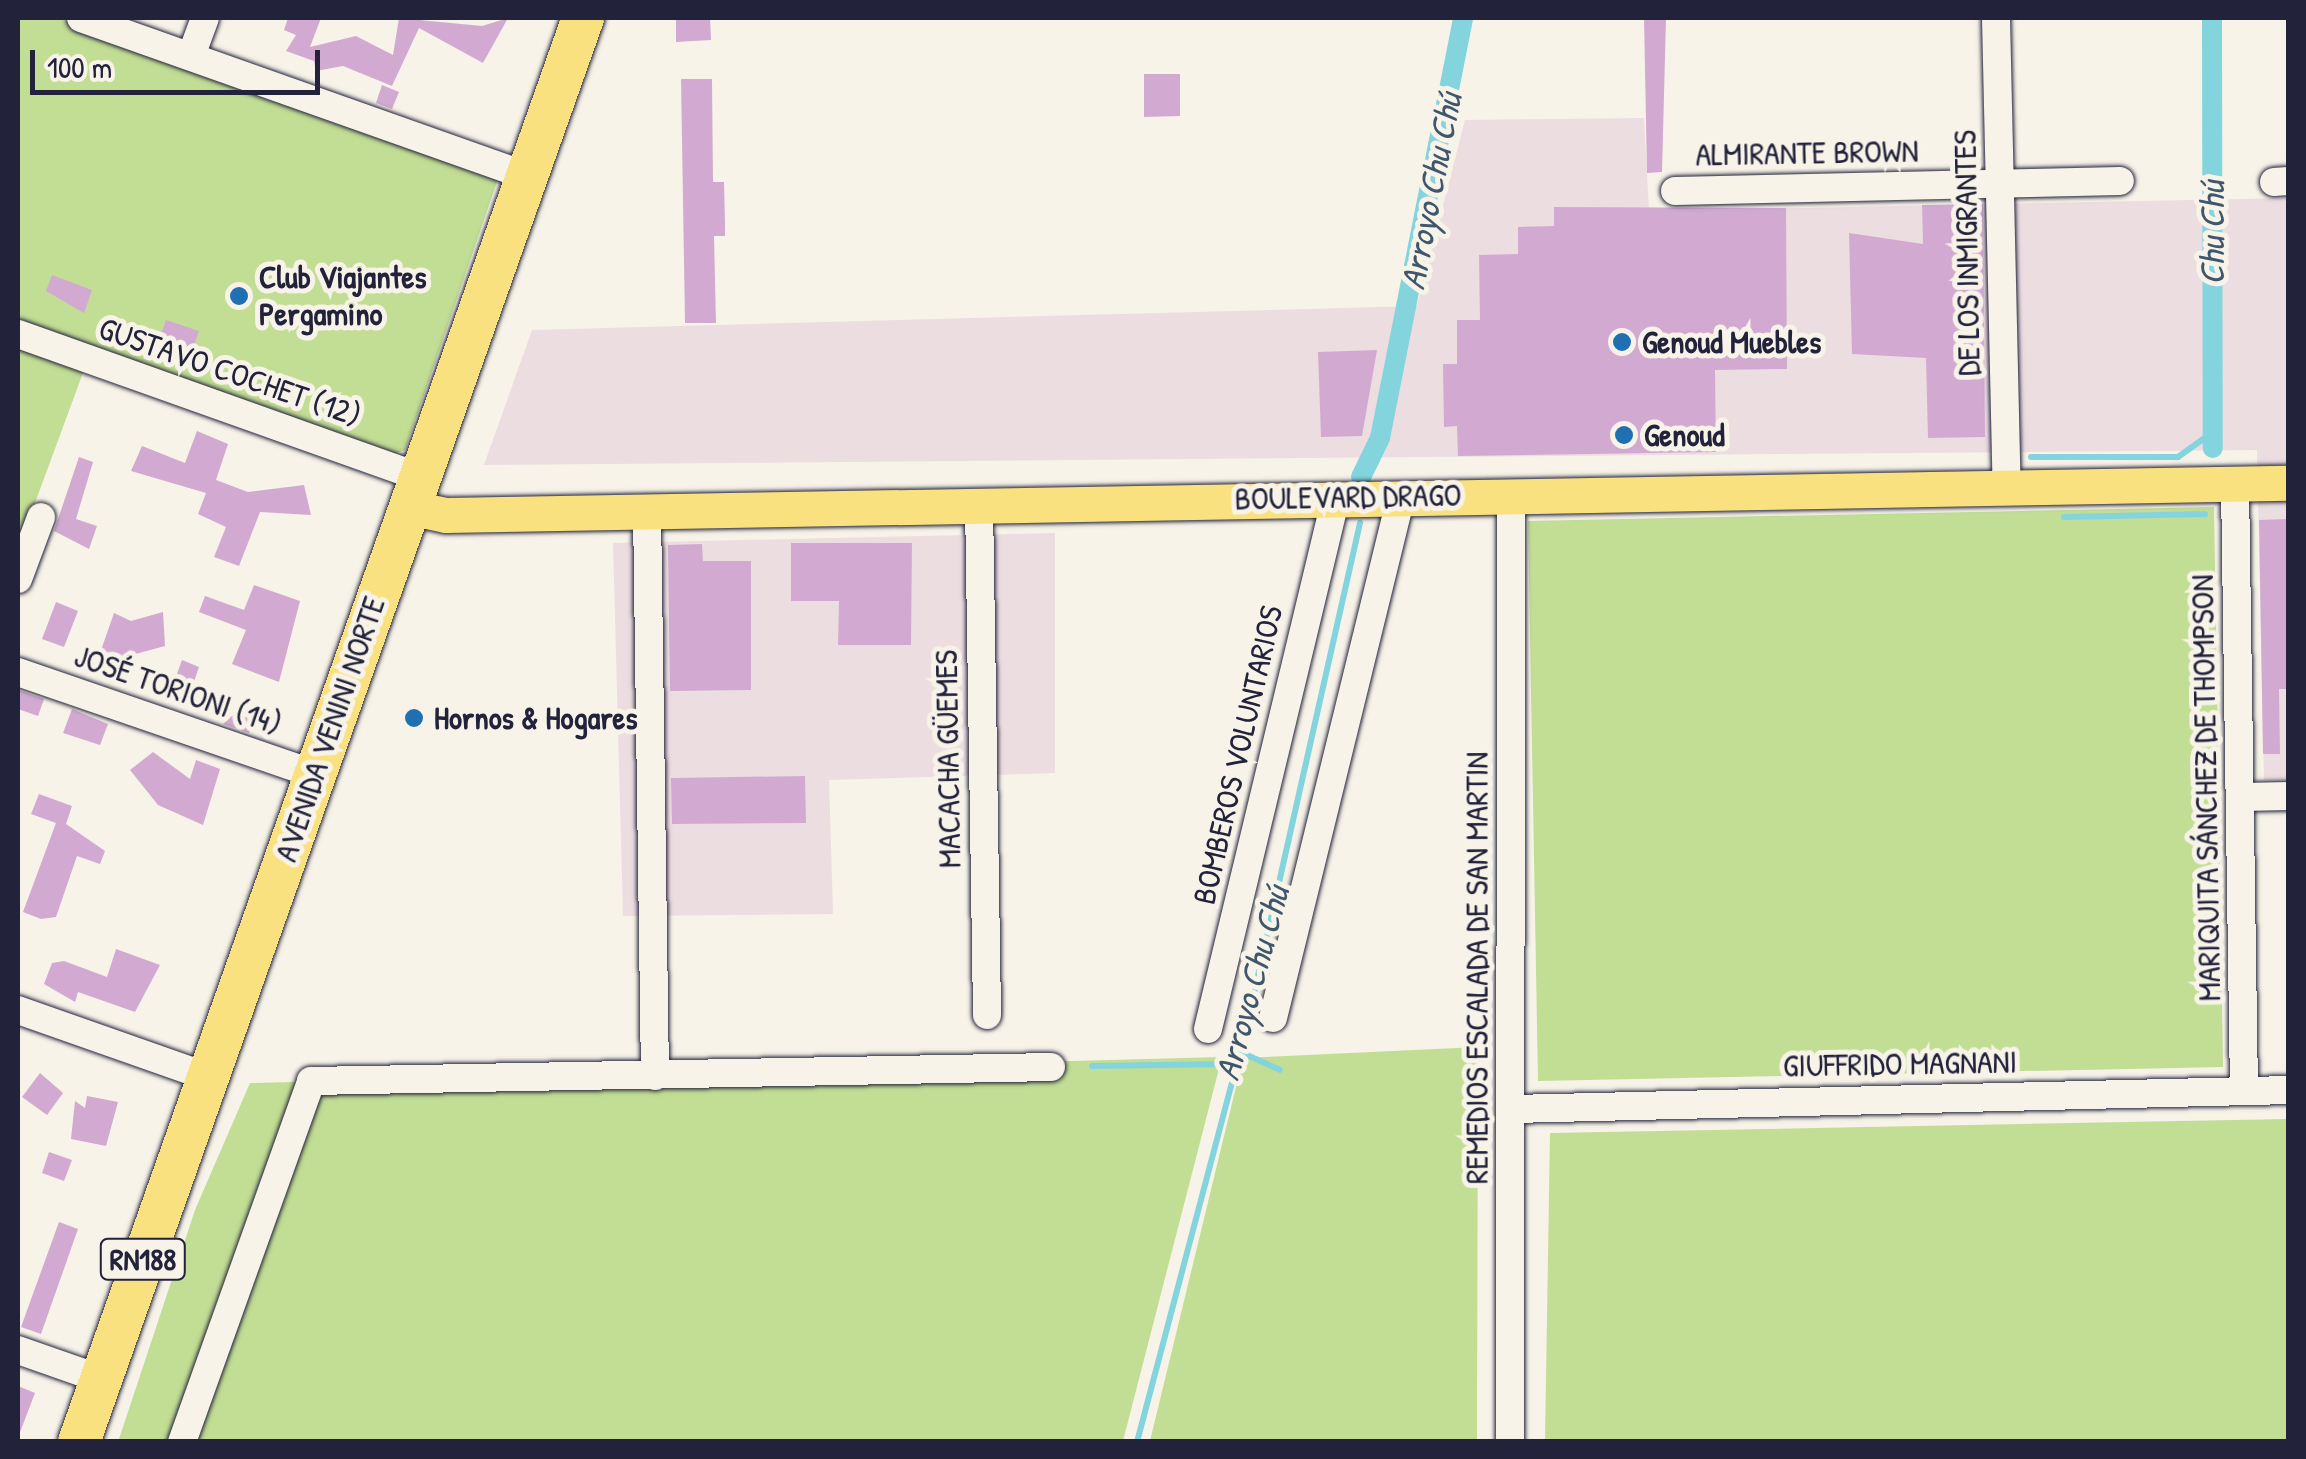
<!DOCTYPE html>
<meta charset="utf-8">
<style>
body{margin:0}
#map{position:relative;width:2306px;height:1459px;overflow:hidden;background:#f7f3e8;font-family:"Patrick Hand",sans-serif}
div>[style]{position:absolute}
.built>*{inset:0;background:#ecdde1}
.green>*{inset:0;background:#c2dd94}
.stream>*{height:6px;margin:-3px;padding:0 3px;transform-origin:3px;border-radius:3px;background:#84d4de}
.canal>*{height:20px;margin:-10px;padding:0 10px;transform-origin:10px;border-radius:10px;background:#84d4de}
.building>*{inset:0;background:#d2aad1}
.roads{filter:drop-shadow(0 0 2px #22223b) drop-shadow(0 0 2px #22223b)}
.minor>*{height:28px;margin:-14px;padding:0 14px;transform-origin:14px;border-radius:14px;background:#f7f3e8}
.major>*{height:35px;margin:-17.5px;padding:0 17.5px;transform-origin:17.5px;border-radius:17.5px;background:#fae180}
.highway>*{height:42px;margin:-21px;padding:0 21px;transform-origin:21px;border-radius:21px;background:#fae180}
.dots>*{width:28px;height:28px;translate:-50% -50%;box-sizing:border-box;border:5px solid #f7f3e8;border-radius:50%}
span{translate:-50% -50%;white-space:nowrap;text-align:center;line-height:1.15;-webkit-text-stroke:10px #f7f3e8;paint-order:stroke}
.shield-label span{padding:2px 8px;background:#f7f3e8;border:2px solid;border-radius:8px;-webkit-text-stroke-width:0}
.shield-label{font-size:30px;color:#22223b;font-weight:700}
.street-label{font-size:32px;color:#22223b}
.poi-label{font-size:32px;color:#22223b;font-weight:700}
.left{translate:0 -50%;text-align:left}
.water-label{font-size:35px;color:#3f576c;font-style:italic}
.frame{position:absolute;inset:0;border:20px solid #22223b;pointer-events:none}
.scale{position:absolute;left:30px;top:50px;width:290px;height:45px;box-sizing:border-box;border:5px solid #22223b;border-top:0;padding-left:12px;font-size:30px;line-height:35px;white-space:nowrap;color:#22223b;-webkit-text-stroke:8px #f7f3e8;paint-order:stroke}
</style>
<div id="map">
<div class="built">
<i style="clip-path:polygon(1644px 118px,1649px 211px,2288px 198px,2288px 780px,2264px 780px,2257px 450px,484px 465px,532px 330px,1417px 306px,1465px 120px)"></i>
<i style="clip-path:polygon(1055px 533px,1055px 773px,829px 780px,833px 914px,623px 916px,613px 543px)"></i>
</div>
<div class="green">
<i style="clip-path:polygon(18px 18px,57px 18px,498px 179px,405px 450px,391px 455px,91px 351px,18px 549px)"></i>
<i style="clip-path:polygon(2214px 507px,2223px 1067px,1538px 1081px,1528px 521px)"></i>
<i style="clip-path:polygon(1478px 1047px,1477px 1441px,1150px 1441px,1243px 1058px)"></i>
<i style="clip-path:polygon(1222px 1057px,1123px 1441px,118px 1442px,195px 1210px,250px 1083px)"></i>
<i style="clip-path:polygon(2288px 1119px,2288px 1441px,1545px 1441px,1550px 1133px)"></i>
</div>
<div class="stream">
<i style="left:2031px;top:457px;width:147px"></i>
<i style="left:2178px;top:457px;width:43px;rotate:-35.5deg"></i>
<i style="left:2064px;top:517px;width:141px;rotate:-1.2deg"></i>
<i style="left:1236px;top:1050px;width:48px;rotate:24.4deg"></i>
<i style="left:1092px;top:1066px;width:138px;rotate:-0.8deg"></i>
<i style="left:1137px;top:1442px;width:427px;rotate:-75.2deg"></i>
<i style="left:1246px;top:1029px;width:519px;rotate:-77.3deg"></i>
</div>
<div class="canal">
<i style="left:2212px;top:18px;width:430px;rotate:89.9deg"></i>
<i style="left:1361px;top:477px;width:43px;rotate:-64deg"></i>
<i style="left:1380px;top:438px;width:428px;rotate:-78.8deg"></i>
</div>
<div class="building">
<i style="clip-path:polygon(288px 18px,321px 18px,310px 47px,356px 36px,393px 55px,399px 18px,482px 26px,508px 18px,483px 63px,419px 28px,392px 86px,343px 66px,316px 71px,314px 61px,286px 51px,296px 35px,284px 30px)"></i>
<i style="clip-path:polygon(710px 18px,711px 40px,676px 42px,676px 19px)"></i>
<i style="clip-path:polygon(1644px 18px,1666px 18px,1662px 172px,1647px 173px)"></i>
<i style="clip-path:polygon(1144px 74px,1180px 74px,1180px 116px,1144px 117px)"></i>
<i style="clip-path:polygon(681px 79px,712px 79px,713px 182px,724px 182px,725px 222px,725px 236px,714px 236px,716px 323px,685px 323px)"></i>
<i style="clip-path:polygon(382px 85px,399px 92px,392px 109px,376px 103px)"></i>
<i style="clip-path:polygon(1983px 204px,1985px 437px,1928px 438px,1926px 358px,1852px 354px,1849px 233px,1923px 244px,1922px 205px)"></i>
<i style="clip-path:polygon(1554px 207px,1786px 208px,1787px 369px,1715px 370px,1716px 452px,1458px 456px,1457px 426px,1444px 427px,1443px 364px,1457px 364px,1457px 320px,1480px 320px,1479px 255px,1518px 254px,1518px 227px,1554px 226px)"></i>
<i style="clip-path:polygon(52px 275px,92px 290px,84px 313px,46px 291px)"></i>
<i style="clip-path:polygon(166px 320px,199px 331px,188px 363px,155px 352px)"></i>
<i style="clip-path:polygon(1377px 350px,1362px 436px,1321px 437px,1318px 352px)"></i>
<i style="clip-path:polygon(197px 431px,228px 444px,216px 480px,248px 492px,304px 485px,311px 515px,260px 512px,239px 566px,214px 557px,226px 527px,198px 514px,206px 493px,131px 471px,142px 446px,185px 463px)"></i>
<i style="clip-path:polygon(79px 457px,93px 462px,76px 519px,97px 526px,89px 549px,54px 531px)"></i>
<i style="clip-path:polygon(2288px 519px,2288px 689px,2279px 689px,2280px 754px,2263px 754px,2259px 520px)"></i>
<i style="clip-path:polygon(791px 543px,912px 543px,911px 645px,838px 645px,839px 601px,791px 601px)"></i>
<i style="clip-path:polygon(702px 544px,703px 561px,751px 561px,751px 690px,670px 691px,668px 545px)"></i>
<i style="clip-path:polygon(254px 585px,300px 601px,279px 682px,232px 664px,246px 630px,199px 612px,205px 596px,244px 610px)"></i>
<i style="clip-path:polygon(56px 602px,78px 611px,64px 647px,42px 639px)"></i>
<i style="clip-path:polygon(163px 612px,165px 646px,117px 659px,100px 653px,114px 613px,131px 621px)"></i>
<i style="clip-path:polygon(182px 660px,199px 667px,189px 696px,171px 690px)"></i>
<i style="clip-path:polygon(18px 690px,44px 699px,38px 716px,18px 709px)"></i>
<i style="clip-path:polygon(243px 706px,257px 711px,249px 733px,223px 724px)"></i>
<i style="clip-path:polygon(72px 709px,108px 724px,100px 745px,63px 733px)"></i>
<i style="clip-path:polygon(153px 752px,190px 779px,196px 760px,220px 769px,203px 825px,158px 805px,130px 770px)"></i>
<i style="clip-path:polygon(805px 776px,806px 823px,672px 824px,671px 778px)"></i>
<i style="clip-path:polygon(39px 794px,72px 806px,66px 824px,105px 851px,100px 864px,77px 856px,56px 917px,41px 919px,23px 912px,56px 823px,31px 814px)"></i>
<i style="clip-path:polygon(116px 949px,160px 965px,135px 1012px,78px 992px,75px 1002px,44px 984px,52px 963px,64px 961px,107px 977px)"></i>
<i style="clip-path:polygon(40px 1073px,63px 1093px,47px 1115px,22px 1097px)"></i>
<i style="clip-path:polygon(87px 1096px,118px 1102px,106px 1146px,71px 1139px,75px 1101px,85px 1108px)"></i>
<i style="clip-path:polygon(49px 1152px,72px 1160px,64px 1181px,42px 1173px)"></i>
<i style="clip-path:polygon(59px 1222px,78px 1229px,41px 1334px,21px 1327px)"></i>
<i style="clip-path:polygon(18px 1386px,35px 1393px,19px 1435px,18px 1435px)"></i>
</div>
<div class="roads">
<div class="minor">
<i style="left:81px;top:18px;width:473px;rotate:19.5deg"></i>
<i style="left:1996px;top:18px;width:468px;rotate:88.7deg"></i>
<i style="left:191px;top:56px;width:40px;rotate:-69.8deg"></i>
<i style="left:2274px;top:182px;width:14px;rotate:-4deg"></i>
<i style="left:1675px;top:191px;width:445px;rotate:-1.3deg"></i>
<i style="left:18px;top:334px;width:427px;rotate:19.6deg"></i>
<i style="left:2235px;top:484px;width:606px;rotate:89.15deg"></i>
<i style="left:979px;top:503px;width:512px;rotate:89.1deg"></i>
<i style="left:647px;top:510px;width:566px;rotate:89.19deg"></i>
<i style="left:18px;top:579px;width:66px;rotate:-69.6deg"></i>
<i style="left:18px;top:672px;width:314px;rotate:19deg"></i>
<i style="left:2243px;top:797px;width:45px;rotate:-1.3deg"></i>
<i style="left:18px;top:1010px;width:201px;rotate:19.4deg"></i>
<i style="left:1273px;top:1018px;width:536px;rotate:-76.2deg"></i>
<i style="left:1208px;top:1029px;width:547px;rotate:-76.47deg"></i>
<i style="left:1513px;top:1109px;width:775px;rotate:-1.4deg"></i>
<i style="left:18px;top:1350px;width:88px;rotate:19.3deg"></i>
<i style="left:182px;top:1442px;width:383px;rotate:-70.3deg"></i>
<i style="left:311px;top:1081px;width:740px;rotate:-1.08deg"></i>
<i style="left:1510px;top:1442px;width:947px;rotate:-89.94deg"></i>
</div>
<div class="major">
<i style="left:408px;top:507px;width:39px;rotate:12deg"></i>
<i style="left:446px;top:515px;width:1842px;rotate:-1deg"></i>
</div>
<div class="highway">
<i style="left:79px;top:1442px;width:1511px;rotate:-70.51deg"></i>
</div>
</div>
<div class="dots">
<i style="left:239px;top:296px;background:#1f6fb2"></i>
<i style="left:1622px;top:342px;background:#1f6fb2"></i>
<i style="left:1624px;top:435px;background:#1f6fb2"></i>
<i style="left:414px;top:718px;background:#1f6fb2"></i>
</div>
<div class="shield-label">
<span style="left:143px;top:1259px">RN188</span>
</div>
<div class="street-label">
<span style="left:1807px;top:153px;rotate:-1deg">ALMIRANTE BROWN</span>
<span style="left:1967px;top:253px;rotate:-91deg">DE LOS INMIGRANTES</span>
<span style="left:230px;top:372px;rotate:19deg">GUSTAVO COCHET (12)</span>
<span style="left:1348px;top:497px;rotate:-1deg">BOULEVARD DRAGO</span>
<span style="left:178px;top:690px;rotate:19deg">JOSÉ TORIONI (14)</span>
<span style="left:330px;top:729px;rotate:-71deg">AVENIDA VENINI NORTE</span>
<span style="left:1238px;top:755px;rotate:-77deg">BOMBEROS VOLUNTARIOS</span>
<span style="left:948px;top:759px;rotate:-91deg">MACACHA GÜEMES</span>
<span style="left:2206px;top:788px;rotate:-91deg">MARIQUITA SÁNCHEZ DE THOMPSON</span>
<span style="left:1477px;top:968px;rotate:-90deg">REMEDIOS ESCALADA DE SAN MARTIN</span>
<span style="left:1900px;top:1064px;rotate:-1deg">GIUFFRIDO MAGNANI</span>
</div>
<div class="poi-label">
<span class="left" style="left:259px;top:296px">Club Viajantes<br>Pergamino</span>
<span class="left" style="left:1642px;top:342px">Genoud Muebles</span>
<span class="left" style="left:1644px;top:435px">Genoud</span>
<span class="left" style="left:434px;top:718px">Hornos &amp; Hogares</span>
</div>
<div class="water-label">
<span style="left:1431px;top:191px;rotate:-79deg">Arroyo Chu Chú</span>
<span style="left:2212px;top:233px;rotate:-90deg">Chu Chú</span>
<span style="left:1252px;top:983px;rotate:-75deg">Arroyo Chu Chú</span>
</div>
<div class="frame"></div>
<div class="scale">100 m</div>
</div>
